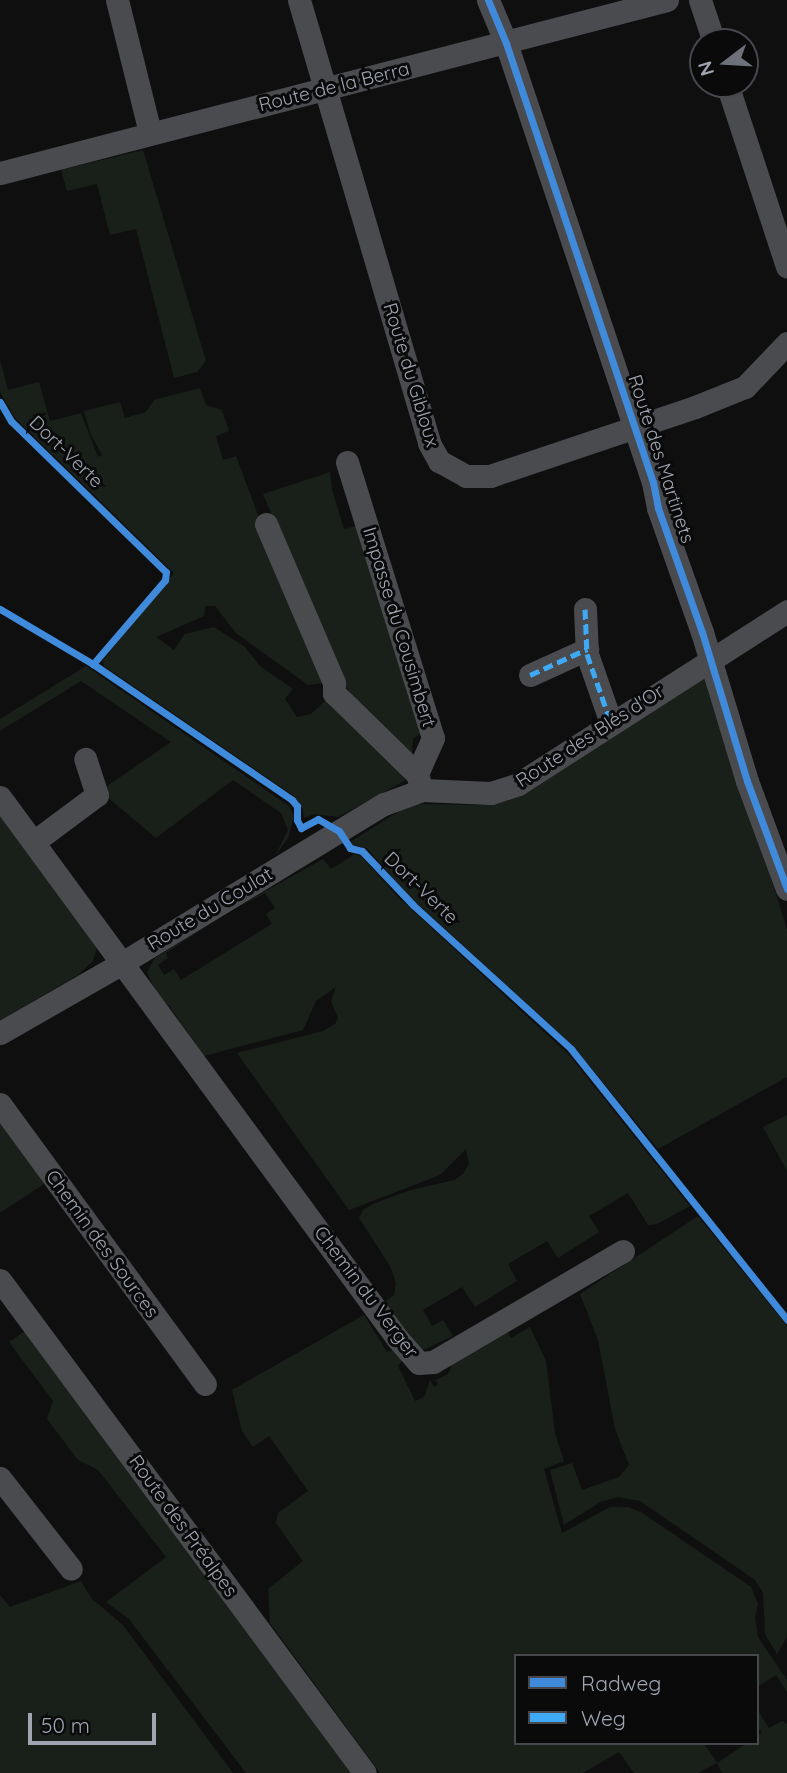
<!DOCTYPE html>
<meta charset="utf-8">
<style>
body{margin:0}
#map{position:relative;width:787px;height:1773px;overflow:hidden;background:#0f0f10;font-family:Quicksand,sans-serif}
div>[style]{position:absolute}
.green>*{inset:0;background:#19201a}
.minor>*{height:23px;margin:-11.5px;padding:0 11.5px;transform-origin:11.5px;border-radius:11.5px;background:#4a4b4f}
.quiet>*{height:5px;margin-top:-2.5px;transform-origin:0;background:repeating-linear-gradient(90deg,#3fa9f5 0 10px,transparent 0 15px)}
.cycleway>*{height:7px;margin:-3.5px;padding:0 3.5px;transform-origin:3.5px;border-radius:3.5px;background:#408adc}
span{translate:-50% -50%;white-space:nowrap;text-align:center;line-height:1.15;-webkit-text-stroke:6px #0a0a0b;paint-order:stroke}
.street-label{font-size:19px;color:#9fa6b2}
.legend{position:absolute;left:514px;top:1654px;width:245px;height:91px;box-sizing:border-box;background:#0a0a0b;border:2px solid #46484e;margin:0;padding:9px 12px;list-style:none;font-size:21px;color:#9fa6b2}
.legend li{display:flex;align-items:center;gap:14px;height:35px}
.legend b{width:35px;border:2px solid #46484e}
.north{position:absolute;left:689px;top:28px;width:70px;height:70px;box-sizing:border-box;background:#0a0a0b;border:2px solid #46484e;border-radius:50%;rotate:253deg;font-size:19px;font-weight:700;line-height:28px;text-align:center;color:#9fa6b2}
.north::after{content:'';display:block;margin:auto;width:24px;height:32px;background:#6d7179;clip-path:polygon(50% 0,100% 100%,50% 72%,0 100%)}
.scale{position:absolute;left:28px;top:1713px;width:128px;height:32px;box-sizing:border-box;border:4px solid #9fa6b2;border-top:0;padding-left:9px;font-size:21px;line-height:24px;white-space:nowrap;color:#9fa6b2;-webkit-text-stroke:5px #0a0a0b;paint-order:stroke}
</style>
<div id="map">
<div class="green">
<i style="clip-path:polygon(143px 150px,206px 361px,197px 372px,174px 378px,136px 229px,110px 235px,97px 184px,67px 191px,61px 170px)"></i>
<i style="clip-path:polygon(0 360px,8px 390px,39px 382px,50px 421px,81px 413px,98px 457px,102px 455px,91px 435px,84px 411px,120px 402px,125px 418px,146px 412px,154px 400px,200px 388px,206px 405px,222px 410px,229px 431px,216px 436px,223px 460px,236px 456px,261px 523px,330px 682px,308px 685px,236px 633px,215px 606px,205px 606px,204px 616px,156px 637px,174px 650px,185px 634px,214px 627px,245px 647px,260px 666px,293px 689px,285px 699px,297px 717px,311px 714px,327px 699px,394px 761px,406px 780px,338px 817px,315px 814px,304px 818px,302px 807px,294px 796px,104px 666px,103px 660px,174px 573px,15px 418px,0 392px)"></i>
<i style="clip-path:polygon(330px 472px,332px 490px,344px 529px,356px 526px,425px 730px,413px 739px,412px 753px,354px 699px,341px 678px,263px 494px)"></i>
<i style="clip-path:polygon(86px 666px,289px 806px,294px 816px,288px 838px,275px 856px,288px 830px,281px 813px,233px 780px,156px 838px,100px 791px,171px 742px,81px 681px,0 731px,0 719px)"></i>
<i style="clip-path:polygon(709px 675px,787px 930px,787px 1077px,658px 1149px,574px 1047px,405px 892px,367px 848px,352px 845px,350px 842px,401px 810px,417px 804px,479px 805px,513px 797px)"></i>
<i style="clip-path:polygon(0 808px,97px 948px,93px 961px,78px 975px,0 1020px)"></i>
<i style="clip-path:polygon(355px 854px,361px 856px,398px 897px,569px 1055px,690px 1206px,657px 1224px,648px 1225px,628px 1193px,589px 1216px,599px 1232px,558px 1258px,547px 1241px,508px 1264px,517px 1281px,475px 1307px,462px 1287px,423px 1310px,432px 1326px,443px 1320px,453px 1336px,423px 1350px,416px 1345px,384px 1302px,394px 1295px,396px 1283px,390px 1266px,359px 1218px,363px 1210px,373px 1204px,411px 1190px,454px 1180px,463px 1174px,469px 1164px,466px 1149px,440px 1175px,349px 1210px,237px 1053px,323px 1031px,335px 1024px,338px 1018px,331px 1001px,336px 987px,316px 1001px,303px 1030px,204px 1056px,170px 1007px,157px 994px,147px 972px,155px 958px,219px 918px,166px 953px,168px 958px,158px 965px,164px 975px,174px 969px,181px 980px,272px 924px,266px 914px,275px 908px,265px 893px,230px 911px,323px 859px,331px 869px)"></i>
<i style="clip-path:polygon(787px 1115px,787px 1171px,763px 1127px)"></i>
<i style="clip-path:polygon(0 1122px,47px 1182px,1px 1212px,0 1212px)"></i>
<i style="clip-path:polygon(698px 1216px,787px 1326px,787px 1637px,777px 1654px,765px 1634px,763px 1593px,755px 1580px,640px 1501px,618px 1497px,602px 1501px,564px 1525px,550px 1470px,572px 1463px,582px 1490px,619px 1477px,629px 1465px,615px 1429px,598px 1340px,580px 1294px)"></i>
<i style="clip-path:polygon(364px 1315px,387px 1352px,393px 1350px,403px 1360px,398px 1366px,415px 1401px,424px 1397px,430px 1380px,434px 1387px,438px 1385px,436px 1380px,448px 1374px,453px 1363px,504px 1326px,511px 1338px,530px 1327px,546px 1361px,555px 1433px,564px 1461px,544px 1469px,562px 1533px,610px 1507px,627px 1507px,641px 1512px,751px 1587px,758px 1604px,755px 1618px,758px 1637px,787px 1680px,787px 1692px,776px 1675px,757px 1687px,757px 1656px,516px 1656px,516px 1743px,704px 1743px,717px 1763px,747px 1743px,757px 1743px,757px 1736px,762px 1733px,757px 1725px,757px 1709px,769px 1728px,782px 1721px,787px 1724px,787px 1773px,722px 1773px,717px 1763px,698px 1773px,634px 1773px,619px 1752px,583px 1773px,380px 1773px,270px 1623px,268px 1589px,303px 1561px,276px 1523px,278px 1513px,308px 1491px,269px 1436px,253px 1447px,242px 1431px,232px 1390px)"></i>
<i style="clip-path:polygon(28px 1329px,355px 1773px,246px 1773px,129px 1619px,106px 1602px,166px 1557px,98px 1470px,78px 1460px,47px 1419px,53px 1401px,9px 1342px)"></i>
<i style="clip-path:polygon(81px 1581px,92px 1599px,123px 1625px,233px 1773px,0 1773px,0 1595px,10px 1607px)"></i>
</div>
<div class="minor">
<i style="left:117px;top:0;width:136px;rotate:76deg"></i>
<i style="left:299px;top:0;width:462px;rotate:73.6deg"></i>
<i style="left:429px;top:443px;width:21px;rotate:61deg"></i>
<i style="left:439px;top:461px;width:31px;rotate:29deg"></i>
<i style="left:466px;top:476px;width:24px"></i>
<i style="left:490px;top:476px;width:216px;rotate:-18.6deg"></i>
<i style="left:695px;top:407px;width:54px;rotate:-21.8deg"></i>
<i style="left:745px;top:387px;width:61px;rotate:-46.3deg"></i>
<i style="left:488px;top:0;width:47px;rotate:67.3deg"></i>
<i style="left:506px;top:43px;width:463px;rotate:71.5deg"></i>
<i style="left:653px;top:482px;width:26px;rotate:79deg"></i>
<i style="left:658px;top:508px;width:132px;rotate:70.5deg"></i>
<i style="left:702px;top:632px;width:156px;rotate:73.2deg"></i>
<i style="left:747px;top:781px;width:115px;rotate:69.7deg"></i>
<i style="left:700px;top:0;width:44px;rotate:71.6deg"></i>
<i style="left:727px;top:84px;width:192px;rotate:71.8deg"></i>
<i style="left:0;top:173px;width:689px;rotate:-14.54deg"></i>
<i style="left:347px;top:462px;width:289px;rotate:72.7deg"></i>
<i style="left:433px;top:738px;width:39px;rotate:114deg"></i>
<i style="left:417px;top:774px;width:17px;rotate:73deg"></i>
<i style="left:266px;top:524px;width:173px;rotate:66.8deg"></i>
<i style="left:334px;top:683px;width:10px;rotate:90deg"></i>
<i style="left:334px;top:693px;width:116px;rotate:44.3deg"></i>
<i style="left:585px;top:609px;width:45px;rotate:87.5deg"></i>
<i style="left:587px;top:654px;width:73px;rotate:70.8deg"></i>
<i style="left:530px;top:675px;width:63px;rotate:-24.5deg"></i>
<i style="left:0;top:797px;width:671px;rotate:53.73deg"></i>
<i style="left:397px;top:1338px;width:33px;rotate:49deg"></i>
<i style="left:419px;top:1363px;width:14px;rotate:-4deg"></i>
<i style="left:433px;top:1362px;width:220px;rotate:-30.3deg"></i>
<i style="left:35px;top:841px;width:77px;rotate:-36.6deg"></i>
<i style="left:97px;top:795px;width:38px;rotate:-108deg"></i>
<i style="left:0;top:1033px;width:141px;rotate:-29.8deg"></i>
<i style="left:122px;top:963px;width:306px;rotate:-31.3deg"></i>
<i style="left:384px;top:804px;width:40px;rotate:-20.2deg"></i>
<i style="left:422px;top:790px;width:69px;rotate:2.5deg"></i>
<i style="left:491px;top:793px;width:28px;rotate:-18deg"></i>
<i style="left:518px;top:784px;width:320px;rotate:-32.7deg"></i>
<i style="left:0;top:1104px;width:347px;rotate:53.8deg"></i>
<i style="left:0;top:1280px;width:613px;rotate:53.49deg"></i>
<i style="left:0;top:1478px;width:115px;rotate:52deg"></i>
</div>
<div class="quiet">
<i style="left:585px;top:609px;width:45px;rotate:87.5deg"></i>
<i style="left:587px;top:654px;width:73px;rotate:70.8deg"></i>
<i style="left:530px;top:675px;width:63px;rotate:-24.5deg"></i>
</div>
<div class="cycleway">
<i style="left:488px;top:0;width:47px;rotate:67.3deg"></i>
<i style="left:506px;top:43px;width:463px;rotate:71.5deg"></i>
<i style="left:653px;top:482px;width:26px;rotate:79deg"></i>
<i style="left:658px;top:508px;width:132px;rotate:70.5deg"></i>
<i style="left:702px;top:632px;width:156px;rotate:73.2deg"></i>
<i style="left:747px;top:781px;width:115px;rotate:69.7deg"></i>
<i style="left:0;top:402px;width:22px;rotate:60deg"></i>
<i style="left:11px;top:421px;width:216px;rotate:44.3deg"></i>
<i style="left:166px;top:572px;width:8px;rotate:97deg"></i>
<i style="left:165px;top:580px;width:111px;rotate:130.6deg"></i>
<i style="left:0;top:609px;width:108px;rotate:30.6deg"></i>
<i style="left:93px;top:664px;width:241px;rotate:34.3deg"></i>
<i style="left:292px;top:800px;width:8px;rotate:50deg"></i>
<i style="left:297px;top:806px;width:14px;rotate:90deg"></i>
<i style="left:297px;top:820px;width:9px;rotate:63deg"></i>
<i style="left:301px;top:828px;width:19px;rotate:-28deg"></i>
<i style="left:318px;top:819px;width:24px;rotate:30deg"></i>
<i style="left:339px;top:831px;width:20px;rotate:57deg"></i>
<i style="left:350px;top:848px;width:12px;rotate:14deg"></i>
<i style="left:362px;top:851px;width:74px;rotate:46.6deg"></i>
<i style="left:413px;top:905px;width:214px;rotate:42.3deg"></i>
<i style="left:571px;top:1049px;width:347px;rotate:51.4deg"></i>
</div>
<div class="street-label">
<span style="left:334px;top:87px;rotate:-14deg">Route de la Berra</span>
<span style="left:411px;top:375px;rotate:73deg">Route du Gibloux</span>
<span style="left:66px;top:452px;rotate:44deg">Dort-Verte</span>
<span style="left:661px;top:459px;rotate:72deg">Route des Martinets</span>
<span style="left:399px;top:627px;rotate:73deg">Impasse du Cousimbert</span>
<span style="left:590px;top:736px;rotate:-33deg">Route des Blés d'Or</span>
<span style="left:421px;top:888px;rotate:44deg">Dort-Verte</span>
<span style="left:210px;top:909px;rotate:-31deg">Route du Coulat</span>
<span style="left:102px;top:1244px;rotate:54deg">Chemin des Sources</span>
<span style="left:366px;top:1292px;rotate:53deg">Chemin du Verger</span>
<span style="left:183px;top:1526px;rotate:54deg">Route des Préalpes</span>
</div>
<ul class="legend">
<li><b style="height:9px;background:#408adc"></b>Radweg</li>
<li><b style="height:9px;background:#3fa9f5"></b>Weg</li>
</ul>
<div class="north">N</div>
<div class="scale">50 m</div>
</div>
